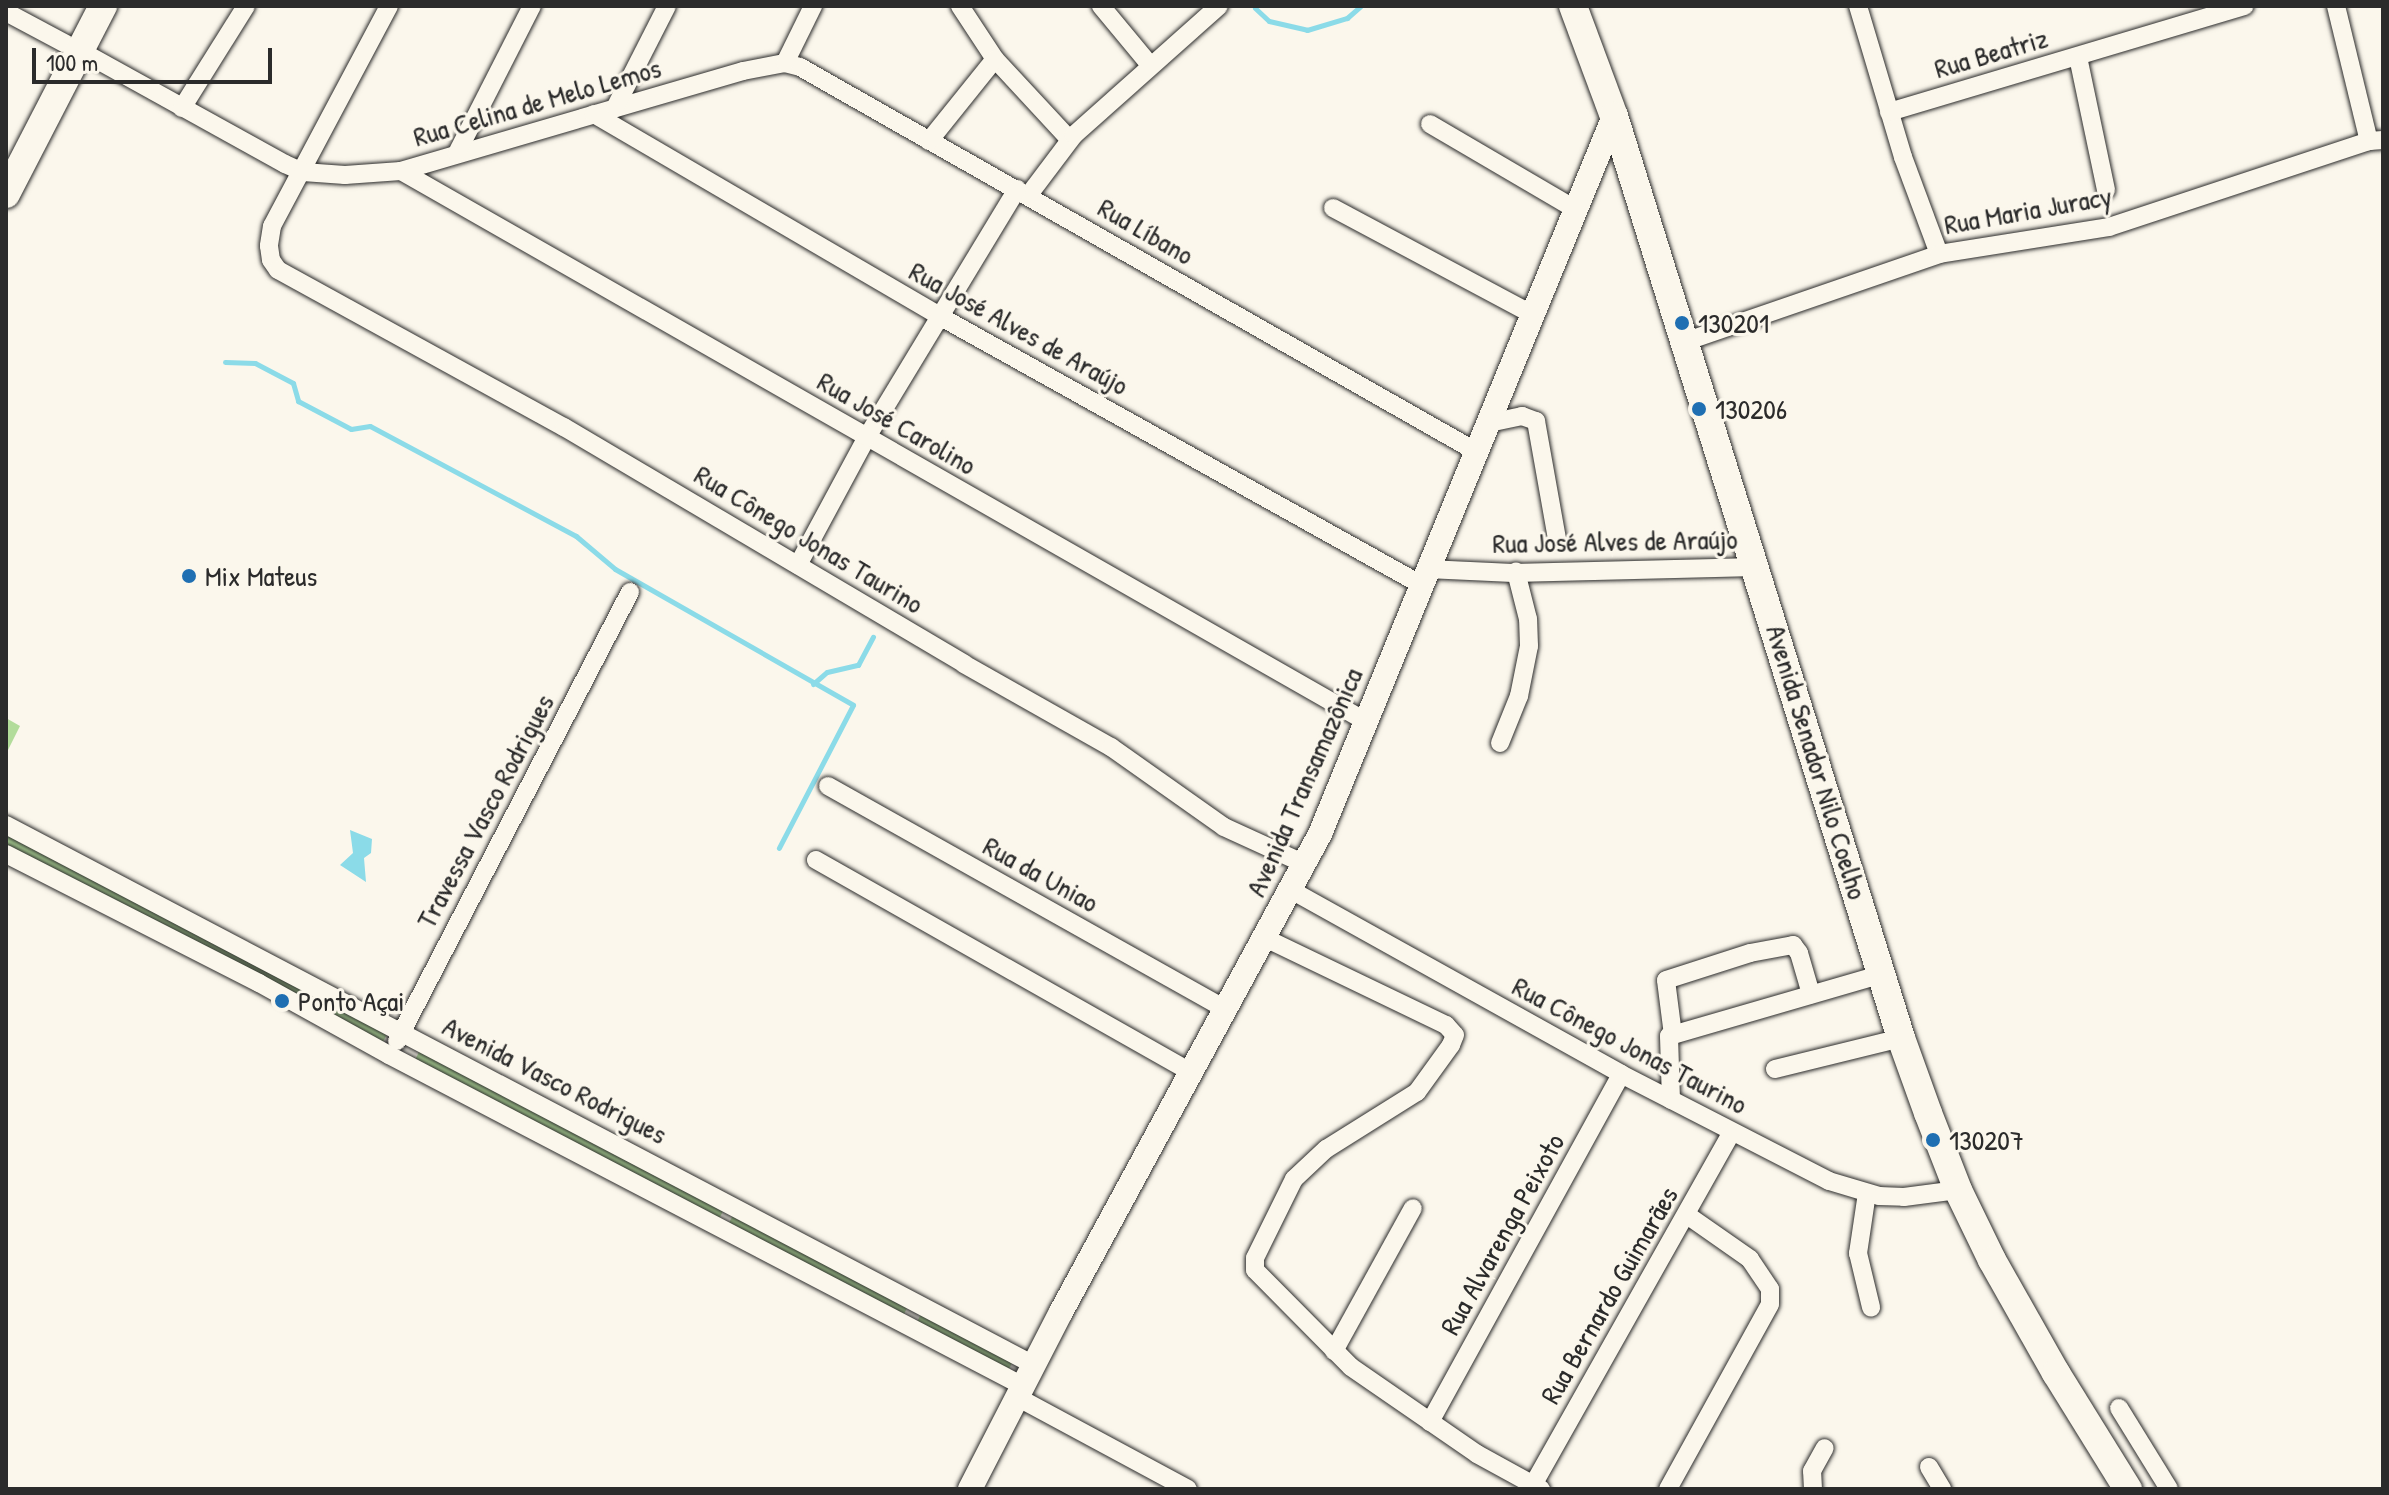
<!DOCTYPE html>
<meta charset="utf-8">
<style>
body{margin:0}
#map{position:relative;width:2389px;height:1495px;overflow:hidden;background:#fbf7ec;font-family:"Patrick Hand",sans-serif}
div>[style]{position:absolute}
.green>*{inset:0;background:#b2dc9a}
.water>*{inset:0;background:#8bdbe8}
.stream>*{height:5px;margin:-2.5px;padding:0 2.5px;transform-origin:2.5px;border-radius:2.5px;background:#8bdbe8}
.roads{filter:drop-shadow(0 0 2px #2b2b2b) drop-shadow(0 0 2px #2b2b2b)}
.street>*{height:18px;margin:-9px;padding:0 9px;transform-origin:9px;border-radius:9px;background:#fbf7ec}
.secondary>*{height:24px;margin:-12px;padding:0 12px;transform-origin:12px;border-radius:12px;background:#fbf7ec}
.primary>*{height:28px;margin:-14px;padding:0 14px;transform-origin:14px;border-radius:14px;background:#fbf7ec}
.dots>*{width:22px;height:22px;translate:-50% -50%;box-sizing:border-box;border:4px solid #fbf7ec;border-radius:50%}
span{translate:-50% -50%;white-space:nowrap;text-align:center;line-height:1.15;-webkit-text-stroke:6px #fbf7ec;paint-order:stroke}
.street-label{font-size:28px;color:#2b2b2b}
.poi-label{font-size:28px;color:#2b2b2b}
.left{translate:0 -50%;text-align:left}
.frame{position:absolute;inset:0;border:8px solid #2b2b2b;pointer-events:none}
.scale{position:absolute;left:32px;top:48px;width:240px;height:36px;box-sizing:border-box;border:4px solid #2b2b2b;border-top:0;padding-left:10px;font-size:24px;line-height:28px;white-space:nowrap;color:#2b2b2b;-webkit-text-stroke:6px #fbf7ec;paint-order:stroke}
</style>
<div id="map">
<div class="green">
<i style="clip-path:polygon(6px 718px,20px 726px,6px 754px)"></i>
<i style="clip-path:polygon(6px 835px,387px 1034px,382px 1044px,6px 848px)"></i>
<i style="clip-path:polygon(420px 1050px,724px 1209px,719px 1219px,415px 1060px)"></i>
<i style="clip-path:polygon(734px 1213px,908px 1306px,903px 1316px,729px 1223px)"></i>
<i style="clip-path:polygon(922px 1312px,1013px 1361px,1008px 1371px,917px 1322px)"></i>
</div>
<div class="water">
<i style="clip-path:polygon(350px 830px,372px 839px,371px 853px,364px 858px,366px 882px,340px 865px,353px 853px)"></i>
</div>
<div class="stream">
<i style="left:1255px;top:8px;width:19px;rotate:43deg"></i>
<i style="left:1269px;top:21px;width:39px;rotate:13deg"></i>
<i style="left:1307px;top:30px;width:42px;rotate:-16.7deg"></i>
<i style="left:1347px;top:18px;width:18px;rotate:-41deg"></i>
<i style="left:225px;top:362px;width:30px;rotate:2deg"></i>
<i style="left:255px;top:363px;width:43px;rotate:27.8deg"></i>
<i style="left:293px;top:383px;width:19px;rotate:74deg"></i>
<i style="left:298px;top:401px;width:60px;rotate:27.8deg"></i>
<i style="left:351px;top:429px;width:19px;rotate:-9deg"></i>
<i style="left:370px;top:426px;width:234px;rotate:28.1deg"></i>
<i style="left:576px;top:536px;width:51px;rotate:40.2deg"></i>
<i style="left:615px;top:569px;width:274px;rotate:29.7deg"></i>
<i style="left:853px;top:705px;width:161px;rotate:117.4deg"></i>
<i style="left:813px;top:684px;width:18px;rotate:-41deg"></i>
<i style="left:827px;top:672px;width:32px;rotate:-13deg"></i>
<i style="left:858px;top:665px;width:32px;rotate:-62deg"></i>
</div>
<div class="roads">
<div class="street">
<i style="left:389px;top:6px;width:249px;rotate:118deg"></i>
<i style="left:272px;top:226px;width:20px;rotate:99deg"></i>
<i style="left:269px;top:246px;width:14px;rotate:82deg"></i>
<i style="left:271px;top:260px;width:12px;rotate:55deg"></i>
<i style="left:278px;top:270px;width:326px;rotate:28.8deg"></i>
<i style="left:564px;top:427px;width:465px;rotate:30.6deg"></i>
<i style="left:964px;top:664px;width:169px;rotate:29.5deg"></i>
<i style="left:1111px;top:747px;width:138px;rotate:35.3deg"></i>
<i style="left:1224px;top:827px;width:89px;rotate:24.6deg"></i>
<i style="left:960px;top:6px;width:64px;rotate:56.6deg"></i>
<i style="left:995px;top:59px;width:110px;rotate:47.2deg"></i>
<i style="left:1101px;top:6px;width:77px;rotate:50.3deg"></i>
<i style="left:1858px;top:6px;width:158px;rotate:73.4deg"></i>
<i style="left:1903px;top:157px;width:103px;rotate:69.6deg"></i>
<i style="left:2336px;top:6px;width:139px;rotate:76.3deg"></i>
<i style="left:6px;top:12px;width:68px;rotate:28.1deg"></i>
<i style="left:81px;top:51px;width:233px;rotate:29deg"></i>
<i style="left:285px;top:164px;width:20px;rotate:24deg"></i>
<i style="left:303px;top:172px;width:42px;rotate:4.1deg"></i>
<i style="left:345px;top:175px;width:56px;rotate:-4.1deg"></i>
<i style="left:401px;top:171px;width:356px;rotate:-16.3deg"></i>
<i style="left:743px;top:71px;width:43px;rotate:-10.8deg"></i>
<i style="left:785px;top:63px;width:16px;rotate:15deg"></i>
<i style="left:800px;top:67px;width:779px;rotate:29.63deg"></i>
<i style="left:2078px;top:57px;width:136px;rotate:78.1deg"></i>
<i style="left:785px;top:63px;width:64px;rotate:-63.8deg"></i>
<i style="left:182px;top:108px;width:120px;rotate:-57.9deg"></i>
<i style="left:615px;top:108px;width:114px;rotate:-63deg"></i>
<i style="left:1889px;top:112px;width:371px;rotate:-16.6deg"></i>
<i style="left:594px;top:114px;width:402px;rotate:30.3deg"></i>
<i style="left:941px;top:317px;width:548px;rotate:29.14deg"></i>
<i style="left:1430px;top:124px;width:168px;rotate:30.4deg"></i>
<i style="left:929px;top:141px;width:105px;rotate:-51.2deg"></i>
<i style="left:457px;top:153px;width:165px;rotate:-63deg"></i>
<i style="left:401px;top:171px;width:1112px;rotate:29.7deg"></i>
<i style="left:1028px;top:196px;width:76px;rotate:-53deg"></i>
<i style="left:1074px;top:135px;width:194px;rotate:-41.7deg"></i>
<i style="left:1333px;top:208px;width:227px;rotate:28.1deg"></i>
<i style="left:1684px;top:342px;width:270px;rotate:-19deg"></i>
<i style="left:1939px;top:254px;width:172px;rotate:-9deg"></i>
<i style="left:2109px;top:227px;width:274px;rotate:-18.3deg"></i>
<i style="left:2369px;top:141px;width:14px;rotate:-4deg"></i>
<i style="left:1489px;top:423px;width:34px;rotate:-12deg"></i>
<i style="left:1522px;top:416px;width:15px;rotate:20deg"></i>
<i style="left:1536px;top:421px;width:120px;rotate:79.9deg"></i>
<i style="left:798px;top:565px;width:145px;rotate:-61.7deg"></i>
<i style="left:867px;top:437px;width:290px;rotate:-58.8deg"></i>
<i style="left:1427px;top:569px;width:86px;rotate:2.7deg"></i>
<i style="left:1513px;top:573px;width:243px;rotate:-1.4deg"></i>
<i style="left:1500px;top:743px;width:51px;rotate:-68deg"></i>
<i style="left:1519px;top:696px;width:51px;rotate:-78.7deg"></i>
<i style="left:1529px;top:646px;width:27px;rotate:-92deg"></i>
<i style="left:1528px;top:619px;width:49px;rotate:-104.3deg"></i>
<i style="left:828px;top:786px;width:458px;rotate:29.3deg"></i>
<i style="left:6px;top:825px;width:1161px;rotate:27.71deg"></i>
<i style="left:6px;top:854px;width:284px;rotate:27deg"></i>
<i style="left:259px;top:983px;width:149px;rotate:29deg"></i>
<i style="left:389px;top:1055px;width:715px;rotate:27.57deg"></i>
<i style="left:816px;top:860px;width:433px;rotate:29.5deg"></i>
<i style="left:1291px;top:890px;width:378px;rotate:29.1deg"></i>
<i style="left:1621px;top:1074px;width:234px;rotate:27.2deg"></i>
<i style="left:1829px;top:1181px;width:52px;rotate:16.7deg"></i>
<i style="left:1879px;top:1196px;width:25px;rotate:2deg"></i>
<i style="left:1904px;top:1197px;width:54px;rotate:-7.4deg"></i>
<i style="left:1265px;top:938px;width:201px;rotate:25.7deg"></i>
<i style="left:1446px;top:1025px;width:13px;rotate:48deg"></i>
<i style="left:1455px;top:1035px;width:11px;rotate:112deg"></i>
<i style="left:1451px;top:1045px;width:58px;rotate:125.9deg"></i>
<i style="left:1417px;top:1092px;width:107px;rotate:147.9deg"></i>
<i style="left:1326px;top:1149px;width:44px;rotate:136.8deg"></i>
<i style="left:1294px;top:1179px;width:88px;rotate:116.3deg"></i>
<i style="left:1255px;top:1258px;width:12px;rotate:90deg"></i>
<i style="left:1255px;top:1270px;width:136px;rotate:45.3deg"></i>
<i style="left:1351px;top:1367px;width:153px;rotate:34.6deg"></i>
<i style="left:1477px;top:1454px;width:73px;rotate:28.7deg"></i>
<i style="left:1673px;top:1035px;width:55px;rotate:-97.3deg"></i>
<i style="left:1666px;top:980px;width:88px;rotate:-17.8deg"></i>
<i style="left:1750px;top:953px;width:44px;rotate:-10.5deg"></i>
<i style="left:1793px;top:945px;width:10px;rotate:53deg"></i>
<i style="left:1799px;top:953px;width:43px;rotate:73.7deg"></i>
<i style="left:397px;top:1041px;width:506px;rotate:-62.57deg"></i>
<i style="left:1775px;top:1069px;width:130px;rotate:-13.8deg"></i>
<i style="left:1671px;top:1100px;width:64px;rotate:-91.8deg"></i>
<i style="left:1669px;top:1036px;width:222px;rotate:-16.2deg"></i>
<i style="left:1867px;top:1193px;width:61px;rotate:98.5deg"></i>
<i style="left:1858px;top:1253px;width:56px;rotate:76.5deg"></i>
<i style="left:1334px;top:1351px;width:163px;rotate:-61.1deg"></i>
<i style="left:1017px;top:1397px;width:194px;rotate:28.3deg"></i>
<i style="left:2119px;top:1408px;width:95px;rotate:58.3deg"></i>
<i style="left:1430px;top:1422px;width:397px;rotate:-61.2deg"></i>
<i style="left:1929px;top:1467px;width:26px;rotate:59deg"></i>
<i style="left:1533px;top:1485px;width:405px;rotate:-60.6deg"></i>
<i style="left:1668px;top:1489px;width:211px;rotate:-61.1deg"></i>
<i style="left:1770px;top:1304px;width:15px;rotate:-90deg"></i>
<i style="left:1770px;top:1289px;width:36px;rotate:-124deg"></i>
<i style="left:1750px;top:1259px;width:77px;rotate:-145.1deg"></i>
<i style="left:1813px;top:1489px;width:18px;rotate:-93deg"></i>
<i style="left:1812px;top:1471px;width:26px;rotate:-61deg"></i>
</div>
<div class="secondary">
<i style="left:970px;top:1489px;width:199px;rotate:-62.8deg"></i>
<i style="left:1061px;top:1312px;width:544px;rotate:-61.55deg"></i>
<i style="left:1320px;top:834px;width:776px;rotate:-67.73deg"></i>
</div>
<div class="primary">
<i style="left:1573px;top:6px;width:117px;rotate:69.6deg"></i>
<i style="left:1614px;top:116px;width:966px;rotate:72.71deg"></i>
<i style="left:1901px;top:1038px;width:80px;rotate:70.2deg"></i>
<i style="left:1928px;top:1113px;width:83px;rotate:68.7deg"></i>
<i style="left:1958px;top:1190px;width:78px;rotate:64.1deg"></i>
<i style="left:1992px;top:1260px;width:130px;rotate:60.5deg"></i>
<i style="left:2056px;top:1373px;width:137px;rotate:58.2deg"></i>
<i style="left:6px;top:194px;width:212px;rotate:-62.7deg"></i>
</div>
</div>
<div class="dots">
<i style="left:1682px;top:323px;background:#1f6fb2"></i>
<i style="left:1699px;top:409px;background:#1f6fb2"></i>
<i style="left:189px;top:576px;background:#1f6fb2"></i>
<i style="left:282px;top:1001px;background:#1f6fb2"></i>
<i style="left:1933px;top:1140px;background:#1f6fb2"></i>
</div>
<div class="street-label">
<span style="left:1991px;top:53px;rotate:-16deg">Rua Beatriz</span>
<span style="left:537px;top:102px;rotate:-16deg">Rua Celina de Melo Lemos</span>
<span style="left:2028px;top:210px;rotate:-10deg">Rua Maria Juracy</span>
<span style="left:1146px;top:231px;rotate:30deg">Rua Líbano</span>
<span style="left:1019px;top:328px;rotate:29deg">Rua José Alves de Araújo</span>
<span style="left:897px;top:423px;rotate:30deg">Rua José Carolino</span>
<span style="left:809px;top:539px;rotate:31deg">Rua Cônego Jonas Taurino</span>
<span style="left:1615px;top:541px;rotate:-1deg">Rua José Alves de Araújo</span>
<span style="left:1817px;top:762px;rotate:73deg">Avenida Senador Nilo Coelho</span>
<span style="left:1304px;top:782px;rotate:-66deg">Avenida Transamazônica</span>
<span style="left:485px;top:811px;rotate:-62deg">Travessa Vasco Rodrigues</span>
<span style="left:1041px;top:874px;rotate:29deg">Rua da Uniao</span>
<span style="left:1630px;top:1045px;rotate:28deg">Rua Cônego Jonas Taurino</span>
<span style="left:555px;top:1080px;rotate:27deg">Avenida Vasco Rodrigues</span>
<span style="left:1502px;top:1234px;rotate:-61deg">Rua Alvarenga Peixoto</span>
<span style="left:1609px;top:1295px;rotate:-60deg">Rua Bernardo Guimarães</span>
</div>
<div class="poi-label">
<span class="left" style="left:1698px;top:323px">130201</span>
<span class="left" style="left:1715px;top:409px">130206</span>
<span class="left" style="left:205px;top:576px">Mix Mateus</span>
<span class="left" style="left:298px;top:1001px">Ponto Açai</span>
<span class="left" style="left:1949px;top:1140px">130207</span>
</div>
<div class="frame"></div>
<div class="scale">100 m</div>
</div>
